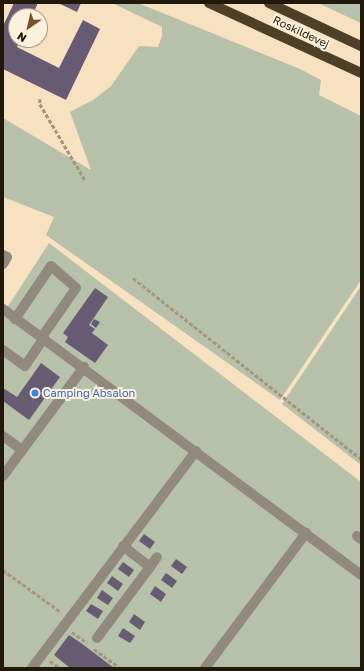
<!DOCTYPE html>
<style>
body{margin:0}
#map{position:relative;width:364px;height:671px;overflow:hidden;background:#f7e1c0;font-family:"Golos Text",sans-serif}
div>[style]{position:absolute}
.green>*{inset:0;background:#b7c1aa}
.building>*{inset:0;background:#675c74}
.path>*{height:2.5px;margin-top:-1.25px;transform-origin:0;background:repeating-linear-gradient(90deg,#a5957c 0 4px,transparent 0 6px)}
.minor>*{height:10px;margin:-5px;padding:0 5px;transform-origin:5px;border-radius:5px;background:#91897b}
.major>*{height:10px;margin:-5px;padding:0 5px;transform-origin:5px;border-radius:5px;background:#4e4028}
.dots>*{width:11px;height:11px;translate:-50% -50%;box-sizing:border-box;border:2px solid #fdf0dc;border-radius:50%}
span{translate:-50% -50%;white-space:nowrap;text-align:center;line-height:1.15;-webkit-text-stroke:4px #fdf0dc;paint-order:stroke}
.street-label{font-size:11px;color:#20190c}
.shop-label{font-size:11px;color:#366cbe}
.left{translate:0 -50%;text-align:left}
.frame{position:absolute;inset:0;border:4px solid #20190c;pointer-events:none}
.north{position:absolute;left:8px;top:8px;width:40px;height:40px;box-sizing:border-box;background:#fdf0dc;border:1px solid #a59a89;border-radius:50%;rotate:214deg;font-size:11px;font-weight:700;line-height:16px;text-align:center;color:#20190c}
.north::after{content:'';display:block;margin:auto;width:14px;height:18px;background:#76512c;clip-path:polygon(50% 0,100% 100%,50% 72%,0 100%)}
</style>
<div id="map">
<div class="green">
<i style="clip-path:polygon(112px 3px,138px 3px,300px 69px,321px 80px,319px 95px,361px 116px,361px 280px,280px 400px,46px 235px,54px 217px,3px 197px,3px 118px,91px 170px,70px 112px,93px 100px,111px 86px,139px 46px,158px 47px,162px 36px,162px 27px)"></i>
<i style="clip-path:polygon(318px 3px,361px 3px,361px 23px,350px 18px)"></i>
<i style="clip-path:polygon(49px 243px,361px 482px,361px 668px,3px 668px,3px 314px)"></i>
<i style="clip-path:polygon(361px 286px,361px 465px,282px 404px)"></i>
</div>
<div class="building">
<i style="clip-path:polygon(14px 3px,38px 3px,32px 16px,16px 16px,16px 40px,20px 40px,17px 47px,59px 68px,83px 20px,100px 29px,66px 100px,3px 69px,3px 26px)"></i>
<i style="clip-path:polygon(58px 3px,81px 3px,77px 12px)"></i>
<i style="clip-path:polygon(95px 288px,108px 297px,89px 325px,95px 329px,92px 333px,108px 345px,95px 363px,65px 342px,68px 337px,63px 333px)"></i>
<i style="clip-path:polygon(94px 319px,100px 322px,96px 328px,91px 324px)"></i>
<i style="clip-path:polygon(41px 363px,60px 377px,29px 420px,3px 401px,3px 388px,17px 397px)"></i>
<i style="clip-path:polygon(144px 534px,155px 542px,150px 549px,139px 541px)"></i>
<i style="clip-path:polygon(176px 559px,187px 567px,182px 574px,171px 566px)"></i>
<i style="clip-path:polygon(123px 562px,134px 570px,129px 577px,118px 569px)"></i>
<i style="clip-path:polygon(166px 573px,177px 581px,172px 588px,161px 580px)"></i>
<i style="clip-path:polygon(112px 576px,123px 584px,118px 591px,107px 583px)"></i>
<i style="clip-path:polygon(155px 586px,166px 594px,161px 602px,150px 594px)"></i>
<i style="clip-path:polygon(102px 590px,113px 598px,108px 605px,97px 598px)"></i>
<i style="clip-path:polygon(91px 604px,103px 611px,98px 619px,86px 611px)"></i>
<i style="clip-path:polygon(134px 614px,145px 622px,140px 630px,129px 622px)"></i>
<i style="clip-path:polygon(123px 628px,135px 636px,130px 643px,118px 636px)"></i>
<i style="clip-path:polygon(69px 635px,81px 643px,114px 668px,70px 668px,54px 655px)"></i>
</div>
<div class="path">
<i style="left:40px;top:99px;width:5px;rotate:90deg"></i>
<i style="left:40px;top:104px;width:88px;rotate:59.4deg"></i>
<i style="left:133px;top:278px;width:291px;rotate:38.4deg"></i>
<i style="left:3px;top:570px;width:72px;rotate:35.9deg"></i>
<i style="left:72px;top:632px;width:19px;rotate:36deg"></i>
<i style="left:94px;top:649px;width:32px;rotate:36deg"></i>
<i style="left:50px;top:661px;width:12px;rotate:35deg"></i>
</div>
<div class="minor">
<i style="left:3px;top:255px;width:4px;rotate:27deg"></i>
<i style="left:7px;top:257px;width:8px;rotate:120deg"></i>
<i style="left:3px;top:309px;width:446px;rotate:36.6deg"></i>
<i style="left:15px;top:319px;width:64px;rotate:-55.8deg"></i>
<i style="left:51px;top:266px;width:33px;rotate:41deg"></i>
<i style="left:76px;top:288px;width:60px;rotate:124.8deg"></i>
<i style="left:3px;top:350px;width:27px;rotate:36deg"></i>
<i style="left:25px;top:366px;width:34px;rotate:-56deg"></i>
<i style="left:3px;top:436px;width:24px;rotate:36deg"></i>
<i style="left:3px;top:476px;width:136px;rotate:-53.4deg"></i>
<i style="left:357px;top:536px;width:5px;rotate:37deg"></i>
<i style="left:150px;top:567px;width:12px;rotate:-55deg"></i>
<i style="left:97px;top:638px;width:89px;rotate:-53.3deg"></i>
<i style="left:150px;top:567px;width:34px;rotate:-142deg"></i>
<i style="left:32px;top:668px;width:272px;rotate:-52.9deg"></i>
<i style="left:205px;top:668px;width:169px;rotate:-53.2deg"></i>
</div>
<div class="major">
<i style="left:209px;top:3px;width:167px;rotate:24.7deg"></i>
<i style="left:269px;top:3px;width:102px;rotate:25.1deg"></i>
</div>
<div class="dots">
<i style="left:35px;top:393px;background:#3f7fe0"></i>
</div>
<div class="street-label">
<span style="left:301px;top:32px;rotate:25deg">Roskildevej</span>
</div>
<div class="shop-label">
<span class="left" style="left:43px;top:393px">Camping Absalon</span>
</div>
<div class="frame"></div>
<div class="north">N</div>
</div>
